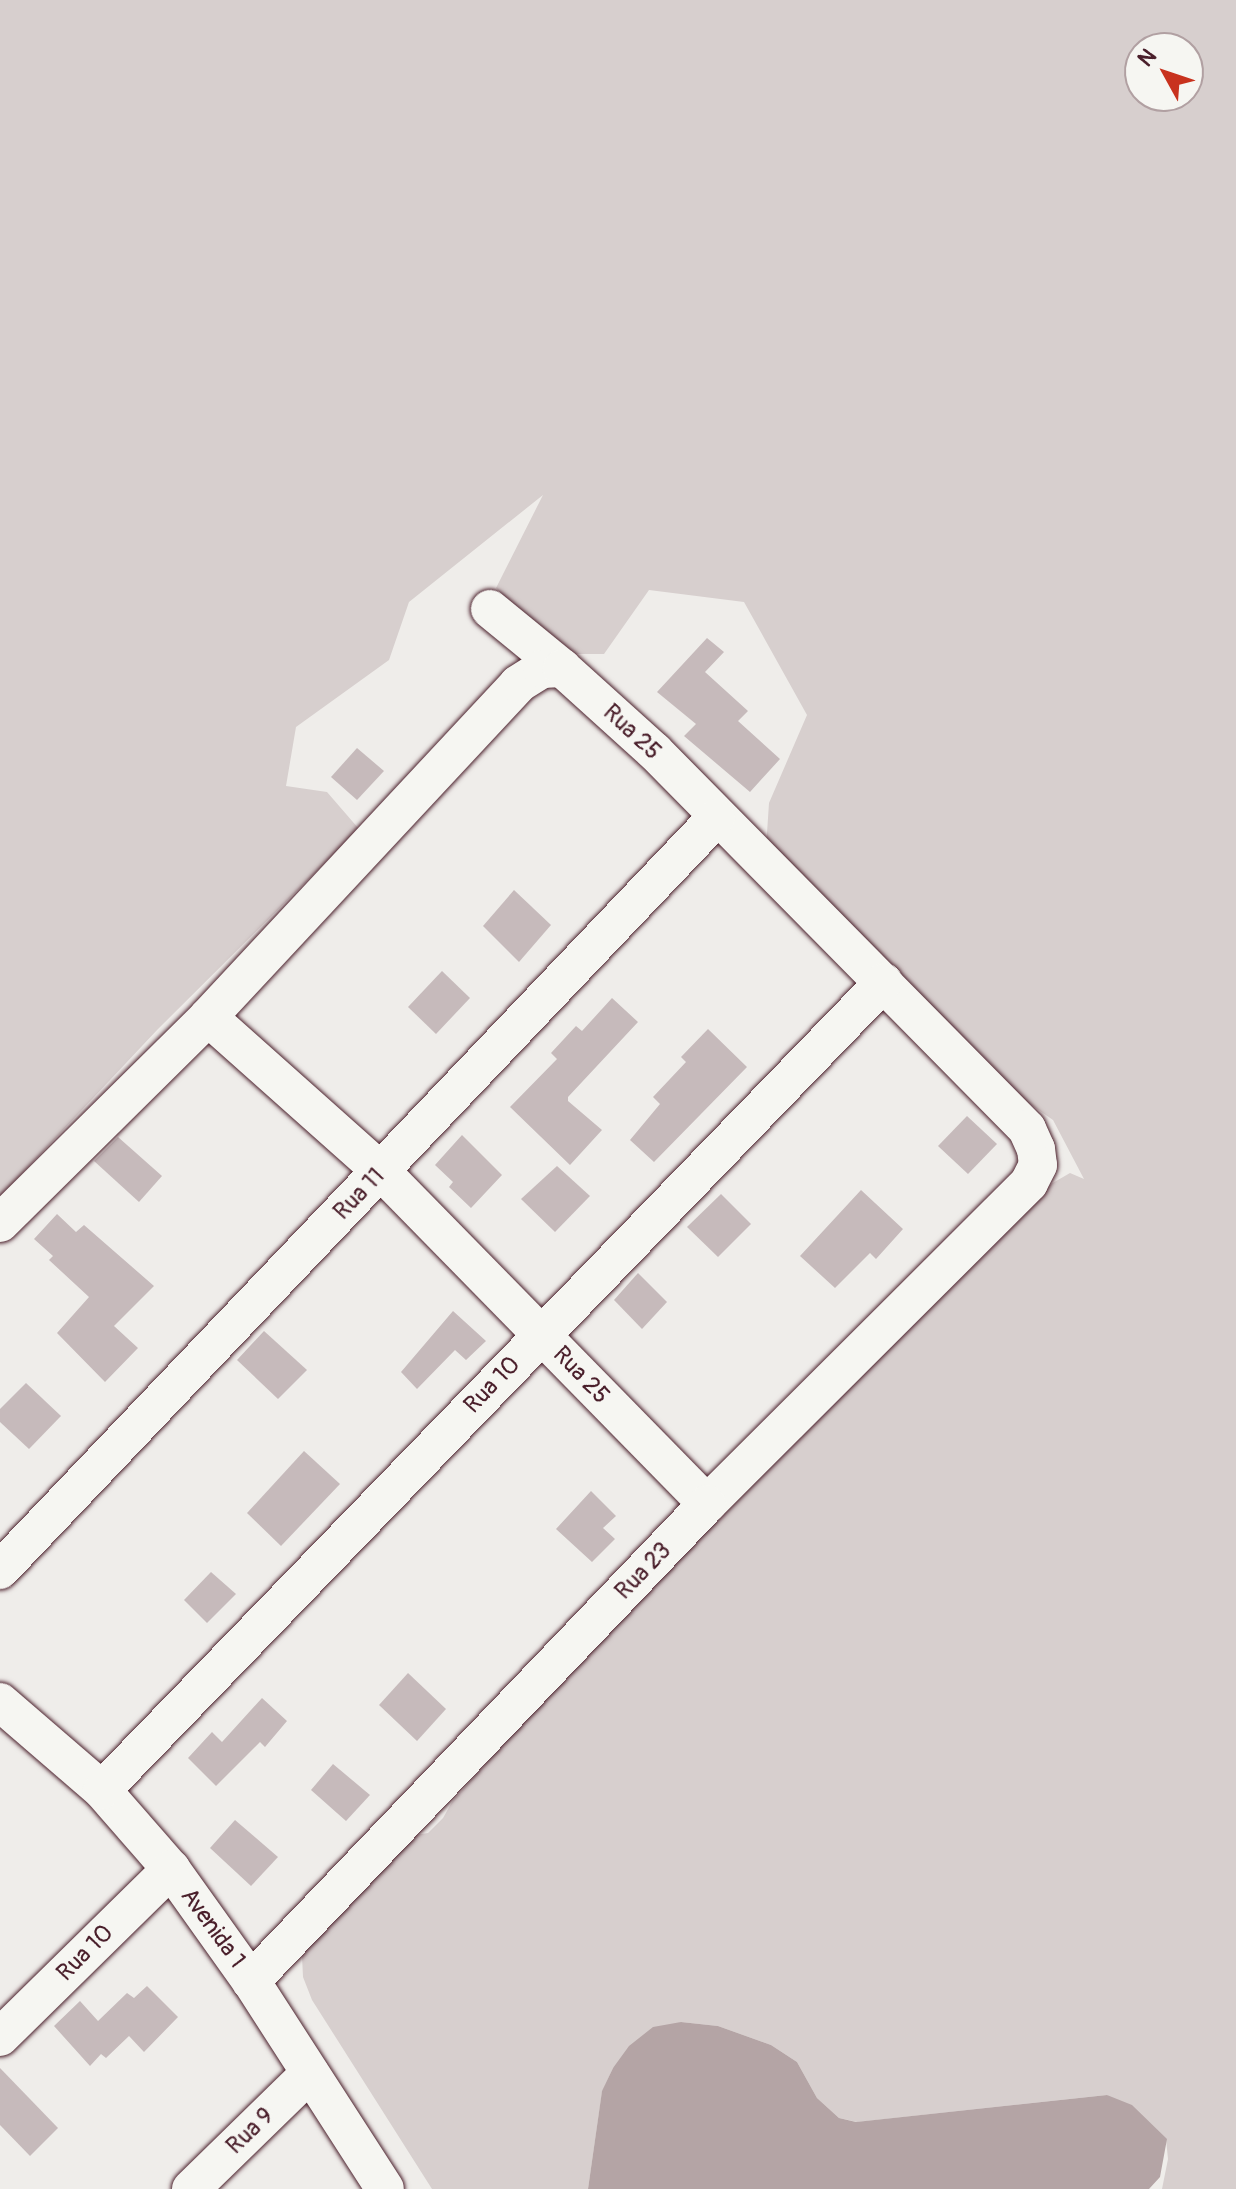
<!DOCTYPE html>
<style>
body{margin:0}
#map{position:relative;width:1236px;height:2189px;overflow:hidden;background:#efedea;font-family:Pangolin,sans-serif}
div>[style]{position:absolute}
.green>*{inset:0;background:#d7cfce}
.water>*{inset:0;background:#b4a4a5}
.building>*{inset:0;background:#c6babb}
.roads{filter:drop-shadow(0 0 2px #4a1f2b) drop-shadow(0 0 2px #4a1f2b)}
.minor>*{height:38px;margin:-19px;padding:0 19px;transform-origin:19px;border-radius:19px;background:#f6f6f2}
span{translate:-50% -50%;white-space:nowrap;text-align:center;line-height:1.15;-webkit-text-stroke:6px #f6f6f2;paint-order:stroke}
.street-label{font-size:24px;color:#4a1f2b}
.north{position:absolute;left:1124px;top:32px;width:80px;height:80px;box-sizing:border-box;background:#f6f6f2;border:2px solid #b1a0a2;border-radius:50%;rotate:310deg;font-size:22px;font-weight:700;line-height:32px;text-align:center;color:#4a1f2b}
.north::after{content:'';display:block;margin:auto;width:28px;height:36px;background:#c8321e;clip-path:polygon(50% 0,100% 100%,50% 72%,0 100%)}
</style>
<div id="map">
<div class="green">
<i style="clip-path:polygon(evenodd,0 0,1236px 0,1236px 2189px,1162px 2189px,1168px 2159px,1166px 2139px,1107px 2095px,857px 2122px,839px 2118px,817px 2098px,797px 2062px,771px 2045px,718px 2026px,681px 2022px,613px 2068px,602px 2092px,588px 2189px,432px 2189px,312px 2000px,303px 1977px,302px 1956px,312px 1933px,409px 1836px,428px 1833px,443px 1818px,452px 1802px,550px 1691px,680px 1554px,1051px 1184px,1070px 1173px,1084px 1179px,1053px 1120px,1000px 1083px,766px 848px,769px 803px,807px 715px,744px 602px,649px 590px,604px 654px,560px 654px,496px 588px,543px 495px,409px 602px,389px 660px,296px 727px,286px 786px,327px 792px,359px 829px,158px 1029px,0 1197px,0 0,1140px 48px,1188px 48px,1188px 96px,1140px 96px,1140px 48px)"></i>
</div>
<div class="water">
<i style="clip-path:polygon(681px 2022px,718px 2026px,771px 2045px,797px 2062px,817px 2098px,839px 2118px,856px 2122px,1107px 2095px,1132px 2105px,1167px 2139px,1160px 2177px,1149px 2189px,588px 2189px,602px 2091px,613px 2068px,629px 2046px,653px 2027px)"></i>
</div>
<div class="building">
<i style="clip-path:polygon(707px 638px,724px 652px,705px 672px,748px 711px,738px 721px,780px 759px,750px 792px,684px 736px,696px 724px,657px 692px)"></i>
<i style="clip-path:polygon(357px 748px,384px 771px,357px 800px,331px 777px)"></i>
<i style="clip-path:polygon(514px 890px,551px 925px,519px 962px,483px 926px)"></i>
<i style="clip-path:polygon(442px 971px,470px 998px,436px 1034px,408px 1007px)"></i>
<i style="clip-path:polygon(612px 998px,638px 1022px,568px 1097px,568px 1101px,602px 1130px,570px 1165px,510px 1107px,557px 1059px,551px 1053px,576px 1026px,582px 1031px)"></i>
<i style="clip-path:polygon(708px 1029px,747px 1067px,654px 1162px,630px 1140px,660px 1104px,653px 1097px,686px 1062px,681px 1057px)"></i>
<i style="clip-path:polygon(967px 1116px,997px 1144px,968px 1174px,938px 1146px)"></i>
<i style="clip-path:polygon(462px 1135px,502px 1175px,471px 1208px,449px 1187px,453px 1182px,435px 1165px)"></i>
<i style="clip-path:polygon(118px 1137px,162px 1176px,139px 1202px,94px 1161px)"></i>
<i style="clip-path:polygon(557px 1166px,590px 1196px,555px 1232px,521px 1199px)"></i>
<i style="clip-path:polygon(861px 1190px,903px 1229px,876px 1259px,870px 1253px,835px 1288px,800px 1256px)"></i>
<i style="clip-path:polygon(721px 1194px,751px 1224px,718px 1257px,687px 1227px)"></i>
<i style="clip-path:polygon(57px 1214px,76px 1232px,84px 1225px,154px 1286px,114px 1326px,138px 1348px,105px 1382px,57px 1333px,89px 1297px,49px 1260px,53px 1256px,34px 1239px)"></i>
<i style="clip-path:polygon(638px 1273px,667px 1302px,642px 1329px,614px 1300px)"></i>
<i style="clip-path:polygon(453px 1311px,486px 1341px,466px 1360px,455px 1350px,417px 1389px,401px 1372px)"></i>
<i style="clip-path:polygon(264px 1331px,307px 1370px,278px 1399px,237px 1360px)"></i>
<i style="clip-path:polygon(26px 1383px,61px 1416px,29px 1449px,0 1422px,0 1409px)"></i>
<i style="clip-path:polygon(304px 1451px,340px 1484px,281px 1546px,247px 1513px)"></i>
<i style="clip-path:polygon(591px 1491px,616px 1516px,603px 1528px,615px 1539px,592px 1562px,556px 1529px)"></i>
<i style="clip-path:polygon(211px 1572px,236px 1594px,207px 1623px,184px 1600px)"></i>
<i style="clip-path:polygon(408px 1673px,446px 1709px,417px 1741px,379px 1705px)"></i>
<i style="clip-path:polygon(262px 1698px,287px 1721px,265px 1747px,260px 1742px,216px 1786px,188px 1758px,212px 1732px,222px 1742px)"></i>
<i style="clip-path:polygon(333px 1764px,370px 1795px,346px 1821px,311px 1790px)"></i>
<i style="clip-path:polygon(235px 1820px,278px 1857px,251px 1886px,210px 1848px)"></i>
<i style="clip-path:polygon(147px 1986px,178px 2017px,144px 2052px,129px 2036px,106px 2058px,101px 2054px,90px 2066px,54px 2026px,80px 2001px,98px 2021px,127px 1993px,134px 1998px)"></i>
<i style="clip-path:polygon(0 2068px,58px 2128px,30px 2156px,0 2125px)"></i>
</div>
<div class="roads">
<div class="minor">
<i style="left:490px;top:609px;width:93px;rotate:39.3deg"></i>
<i style="left:208px;top:1017px;width:232px;rotate:41.7deg"></i>
<i style="left:381px;top:1171px;width:466px;rotate:45.6deg"></i>
<i style="left:0;top:1223px;width:293px;rotate:-44.7deg"></i>
<i style="left:208px;top:1017px;width:455px;rotate:-47deg"></i>
<i style="left:518px;top:684px;width:28px;rotate:-32deg"></i>
<i style="left:542px;top:669px;width:20px;rotate:-3deg"></i>
<i style="left:562px;top:668px;width:124px;rotate:42.1deg"></i>
<i style="left:654px;top:751px;width:531px;rotate:45.38deg"></i>
<i style="left:1027px;top:1129px;width:22px;rotate:66deg"></i>
<i style="left:1036px;top:1149px;width:16px;rotate:83deg"></i>
<i style="left:1038px;top:1165px;width:20px;rotate:117deg"></i>
<i style="left:1029px;top:1183px;width:455px;rotate:135.1deg"></i>
<i style="left:707px;top:1504px;width:660px;rotate:133.71deg"></i>
<i style="left:0;top:1570px;width:1038px;rotate:-46.4deg"></i>
<i style="left:0;top:1702px;width:135px;rotate:40.8deg"></i>
<i style="left:102px;top:1790px;width:105px;rotate:48.9deg"></i>
<i style="left:171px;top:1869px;width:138px;rotate:54.5deg"></i>
<i style="left:251px;top:1981px;width:247px;rotate:57.2deg"></i>
<i style="left:102px;top:1790px;width:1124px;rotate:-45.94deg"></i>
<i style="left:0;top:2037px;width:240px;rotate:-44.5deg"></i>
<i style="left:191px;top:2189px;width:166px;rotate:-44.3deg"></i>
</div>
</div>
<div class="street-label">
<span style="left:632px;top:732px;rotate:43deg">Rua 25</span>
<span style="left:359px;top:1194px;rotate:-46deg">Rua 11</span>
<span style="left:581px;top:1375px;rotate:46deg">Rua 25</span>
<span style="left:492px;top:1385px;rotate:-46deg">Rua 10</span>
<span style="left:643px;top:1571px;rotate:-46deg">Rua 23</span>
<span style="left:213px;top:1928px;rotate:54deg">Avenida 1</span>
<span style="left:85px;top:1953px;rotate:-45deg">Rua 10</span>
<span style="left:250px;top:2131px;rotate:-44deg">Rua 9</span>
</div>
<div class="north">N</div>
</div>
